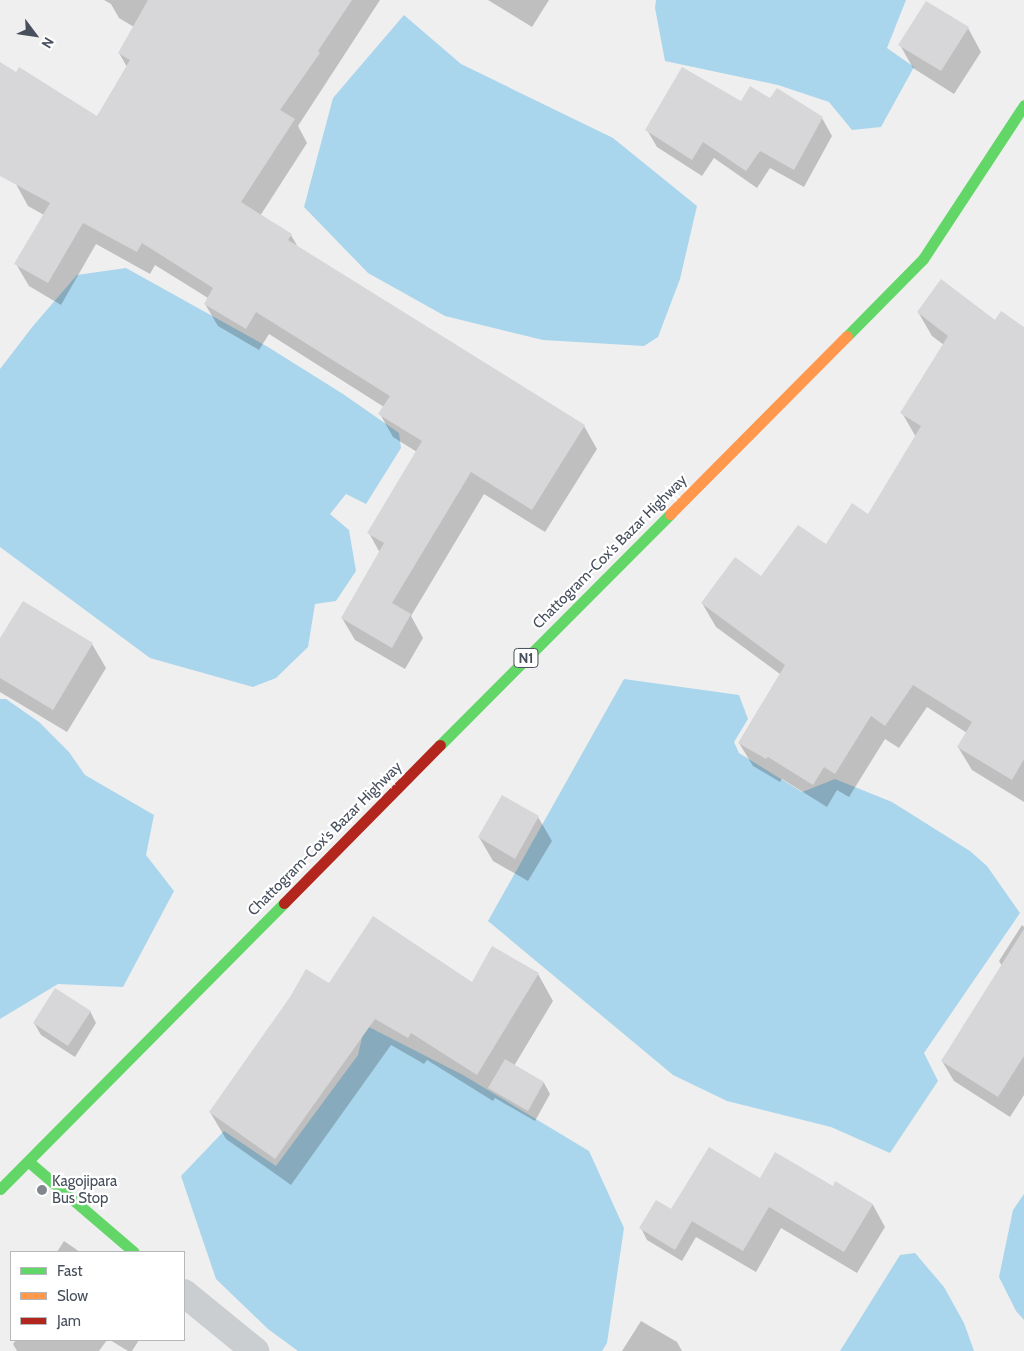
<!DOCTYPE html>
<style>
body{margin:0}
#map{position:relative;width:1024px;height:1351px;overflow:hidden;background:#f0efef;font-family:Cabin,sans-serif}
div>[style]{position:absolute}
.water>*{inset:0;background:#a9d6ec}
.shadow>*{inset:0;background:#0003}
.building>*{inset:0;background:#d7d7d9}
.street>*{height:28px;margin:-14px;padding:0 14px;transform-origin:14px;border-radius:14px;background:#cbced0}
.fast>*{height:11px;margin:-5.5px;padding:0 5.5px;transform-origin:5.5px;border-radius:5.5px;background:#63d668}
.slow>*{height:11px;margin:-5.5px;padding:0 5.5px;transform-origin:5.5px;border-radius:5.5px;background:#ff974d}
.jam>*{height:11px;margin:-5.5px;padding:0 5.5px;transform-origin:5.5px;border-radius:5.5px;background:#b3261e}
.dots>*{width:14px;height:14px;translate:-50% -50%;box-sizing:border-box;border:2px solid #fff;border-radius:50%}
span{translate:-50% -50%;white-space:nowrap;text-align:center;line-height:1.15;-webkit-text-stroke:4.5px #fff;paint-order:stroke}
.shield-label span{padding:1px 4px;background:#fff;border:1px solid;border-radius:4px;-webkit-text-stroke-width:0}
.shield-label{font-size:14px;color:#474f5c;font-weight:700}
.street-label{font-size:15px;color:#474f5c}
.poi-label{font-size:15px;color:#474f5c}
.left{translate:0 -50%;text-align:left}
.legend{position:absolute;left:10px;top:1251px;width:175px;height:90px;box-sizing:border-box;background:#fff;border:1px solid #b5b9be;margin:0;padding:6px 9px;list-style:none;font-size:15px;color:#474f5c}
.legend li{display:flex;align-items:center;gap:10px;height:25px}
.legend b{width:25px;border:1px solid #b5b9be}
.north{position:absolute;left:10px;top:10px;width:50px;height:50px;-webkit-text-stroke:4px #fff;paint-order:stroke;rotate:121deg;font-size:14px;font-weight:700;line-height:20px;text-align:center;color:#474f5c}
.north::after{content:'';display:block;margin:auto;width:18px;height:22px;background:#474f5c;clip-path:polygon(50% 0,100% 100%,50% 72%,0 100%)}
</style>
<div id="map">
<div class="water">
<i style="clip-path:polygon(656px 0,906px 0,887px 48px,914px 67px,881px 127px,852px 130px,829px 102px,778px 85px,665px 61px,655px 8px)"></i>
<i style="clip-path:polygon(404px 15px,461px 64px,613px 138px,697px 206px,680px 279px,658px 337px,644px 346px,543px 340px,445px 316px,368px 273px,304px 207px,333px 98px)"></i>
<i style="clip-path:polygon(126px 268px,268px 347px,343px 394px,399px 433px,401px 448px,366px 504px,346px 494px,330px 514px,349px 530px,356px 571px,336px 601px,315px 604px,308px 647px,276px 678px,253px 687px,150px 658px,0 547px,0 369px,33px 326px,77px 275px)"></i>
<i style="clip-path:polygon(624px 679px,739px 695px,748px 719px,734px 742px,739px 753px,802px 792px,835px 779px,892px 802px,970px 851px,987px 866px,1020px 913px,924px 1053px,938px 1081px,890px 1153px,831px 1127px,727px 1101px,673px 1075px,488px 921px)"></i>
<i style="clip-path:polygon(0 699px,6px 699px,39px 722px,69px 752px,85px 775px,154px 815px,146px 855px,174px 891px,123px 987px,58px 984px,0 1019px)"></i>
<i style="clip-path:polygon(365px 1025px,463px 1075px,589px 1151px,624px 1228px,607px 1343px,602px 1351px,298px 1351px,268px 1329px,216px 1279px,181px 1176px,224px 1131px,276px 1166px,358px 1055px)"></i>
<i style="clip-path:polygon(1024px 1194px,1024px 1320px,1016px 1311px,999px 1277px,1013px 1210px)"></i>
<i style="clip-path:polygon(915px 1253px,944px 1287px,964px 1323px,974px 1351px,840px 1351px,900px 1255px)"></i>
</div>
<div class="shadow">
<i style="clip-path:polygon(104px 0,380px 0,298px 126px,307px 143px,260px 216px,291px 235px,299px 249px,584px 426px,597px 449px,545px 532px,484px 494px,411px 616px,423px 638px,405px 669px,355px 640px,342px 618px,380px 553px,369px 533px,417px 452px,393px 437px,380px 414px,384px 407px,269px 334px,259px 350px,218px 326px,205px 304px,208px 298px,155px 265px,150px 274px,96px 244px,61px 305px,29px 286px,16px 264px,44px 215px,28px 206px,0 155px,0 64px,97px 118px,127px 67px,119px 53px,134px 27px,119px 18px,111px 4px)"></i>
<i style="clip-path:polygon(488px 0,549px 0,532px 27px)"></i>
<i style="clip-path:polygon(968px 28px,981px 52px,954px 94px,913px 68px,900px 45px)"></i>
<i style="clip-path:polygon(777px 90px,822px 118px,832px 136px,804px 187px,770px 168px,757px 188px,714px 158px,702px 176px,657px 147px,647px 130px,741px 103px,770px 99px)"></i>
<i style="clip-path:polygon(918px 312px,995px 322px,1024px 329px,1024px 802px,972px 770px,958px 747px,967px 733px,927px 707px,899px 748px,885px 739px,849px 797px,837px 790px,827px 807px,782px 779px,780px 782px,753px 766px,739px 743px,780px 674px,716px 627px,702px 603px,826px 546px,868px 516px,916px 437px,902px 413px,944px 345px,932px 336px)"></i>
<i style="clip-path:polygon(0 640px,92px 644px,106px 668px,67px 732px,0 692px)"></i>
<i style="clip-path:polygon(538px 817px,552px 841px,528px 881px,493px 861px,479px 837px)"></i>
<i style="clip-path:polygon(1022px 925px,1024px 927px,1024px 1095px,1010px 1117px,954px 1081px,942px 1061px,1002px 966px,999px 961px)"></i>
<i style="clip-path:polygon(538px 974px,553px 1001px,514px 1066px,544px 1083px,550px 1094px,535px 1121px,495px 1098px,493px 1101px,427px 1060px,424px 1064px,391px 1045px,291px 1185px,226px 1139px,210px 1112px,329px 985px,473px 984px)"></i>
<i style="clip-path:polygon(90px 1011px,96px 1023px,75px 1057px,41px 1035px,34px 1023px)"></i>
<i style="clip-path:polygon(760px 1179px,833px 1187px,836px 1183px,873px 1205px,885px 1227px,857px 1273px,781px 1228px,756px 1272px,696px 1237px,682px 1261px,647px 1240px,641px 1228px)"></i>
<i style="clip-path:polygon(64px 1241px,80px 1252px,57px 1252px)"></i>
<i style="clip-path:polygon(641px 1321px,677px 1342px,682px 1351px,622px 1351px)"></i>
<i style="clip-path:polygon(16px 1340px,107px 1340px,99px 1351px,17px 1351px,13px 1344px)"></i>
<i style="clip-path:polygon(110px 1340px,139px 1340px,132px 1351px,128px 1351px)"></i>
</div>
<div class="building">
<i style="clip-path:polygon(148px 0,352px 0,318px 51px,320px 53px,280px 110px,295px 119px,241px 202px,292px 234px,288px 240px,585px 425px,532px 510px,471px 472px,392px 603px,411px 614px,392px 648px,341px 618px,384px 543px,367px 533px,422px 441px,378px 414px,390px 396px,256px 312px,246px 329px,204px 304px,213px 288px,142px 243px,137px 252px,83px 223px,48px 283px,14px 264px,50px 203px,0 176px,0 62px,16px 72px,19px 67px,97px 116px,130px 60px,118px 53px)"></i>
<i style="clip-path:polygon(926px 1px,969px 27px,941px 71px,898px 45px)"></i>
<i style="clip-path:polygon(682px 67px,741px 101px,750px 86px,770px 98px,777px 88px,823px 117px,794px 170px,760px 151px,746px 171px,703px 142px,692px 160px,645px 130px)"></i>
<i style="clip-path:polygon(941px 279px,995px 320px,1001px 311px,1024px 327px,1024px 759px,1012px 780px,957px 747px,972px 722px,913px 685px,885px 726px,871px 716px,835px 774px,824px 767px,813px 785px,768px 757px,766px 759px,738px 743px,785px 665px,701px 603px,735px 557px,761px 576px,798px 525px,826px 544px,852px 503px,868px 514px,921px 426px,900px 413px,948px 336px,917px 312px)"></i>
<i style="clip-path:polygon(23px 601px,93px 643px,53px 710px,0 678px,0 638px)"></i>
<i style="clip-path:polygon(502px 795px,539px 816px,515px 859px,478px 837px)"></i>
<i style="clip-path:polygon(373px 916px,472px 982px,492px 946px,539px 973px,477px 1075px,411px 1033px,408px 1038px,375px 1019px,275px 1159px,209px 1112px,290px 997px,306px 969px,329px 983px)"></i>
<i style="clip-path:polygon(1024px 929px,1024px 1056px,998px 1097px,941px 1061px)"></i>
<i style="clip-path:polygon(55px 988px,91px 1011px,68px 1046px,33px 1023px)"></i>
<i style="clip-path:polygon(505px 1059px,544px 1082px,528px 1111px,488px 1088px)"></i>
<i style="clip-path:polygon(709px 1147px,760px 1178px,775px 1152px,833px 1186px,835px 1181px,873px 1204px,844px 1252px,769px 1207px,743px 1251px,671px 1209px)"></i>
<i style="clip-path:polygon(656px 1200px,692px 1221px,675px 1250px,639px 1228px)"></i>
</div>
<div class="street">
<i style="left:184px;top:1293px;width:92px;rotate:39.2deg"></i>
</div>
<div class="fast">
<i style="left:847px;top:336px;width:108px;rotate:-45.4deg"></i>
<i style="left:923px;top:259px;width:184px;rotate:-56.7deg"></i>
<i style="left:440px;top:745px;width:326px;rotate:-45.1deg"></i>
<i style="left:29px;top:1162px;width:138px;rotate:40.6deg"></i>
<i style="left:0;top:1189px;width:403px;rotate:-45.2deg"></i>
</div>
<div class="slow">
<i style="left:670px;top:514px;width:251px;rotate:-45.2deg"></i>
</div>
<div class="jam">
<i style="left:284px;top:903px;width:222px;rotate:-45.4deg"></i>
</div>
<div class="dots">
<i style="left:42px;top:1190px;background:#82878f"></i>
</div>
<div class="shield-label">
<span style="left:526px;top:658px">N1</span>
</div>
<div class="street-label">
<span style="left:610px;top:552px;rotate:-45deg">Chattogram-Cox's Bazar Highway</span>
<span style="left:325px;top:839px;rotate:-45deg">Chattogram-Cox's Bazar Highway</span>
</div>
<div class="poi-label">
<span class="left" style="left:52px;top:1190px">Kagojipara<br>Bus Stop</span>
</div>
<ul class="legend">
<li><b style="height:6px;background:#63d668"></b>Fast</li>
<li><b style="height:6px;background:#ff974d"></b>Slow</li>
<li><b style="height:6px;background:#b3261e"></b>Jam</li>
</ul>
<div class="north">N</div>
</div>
